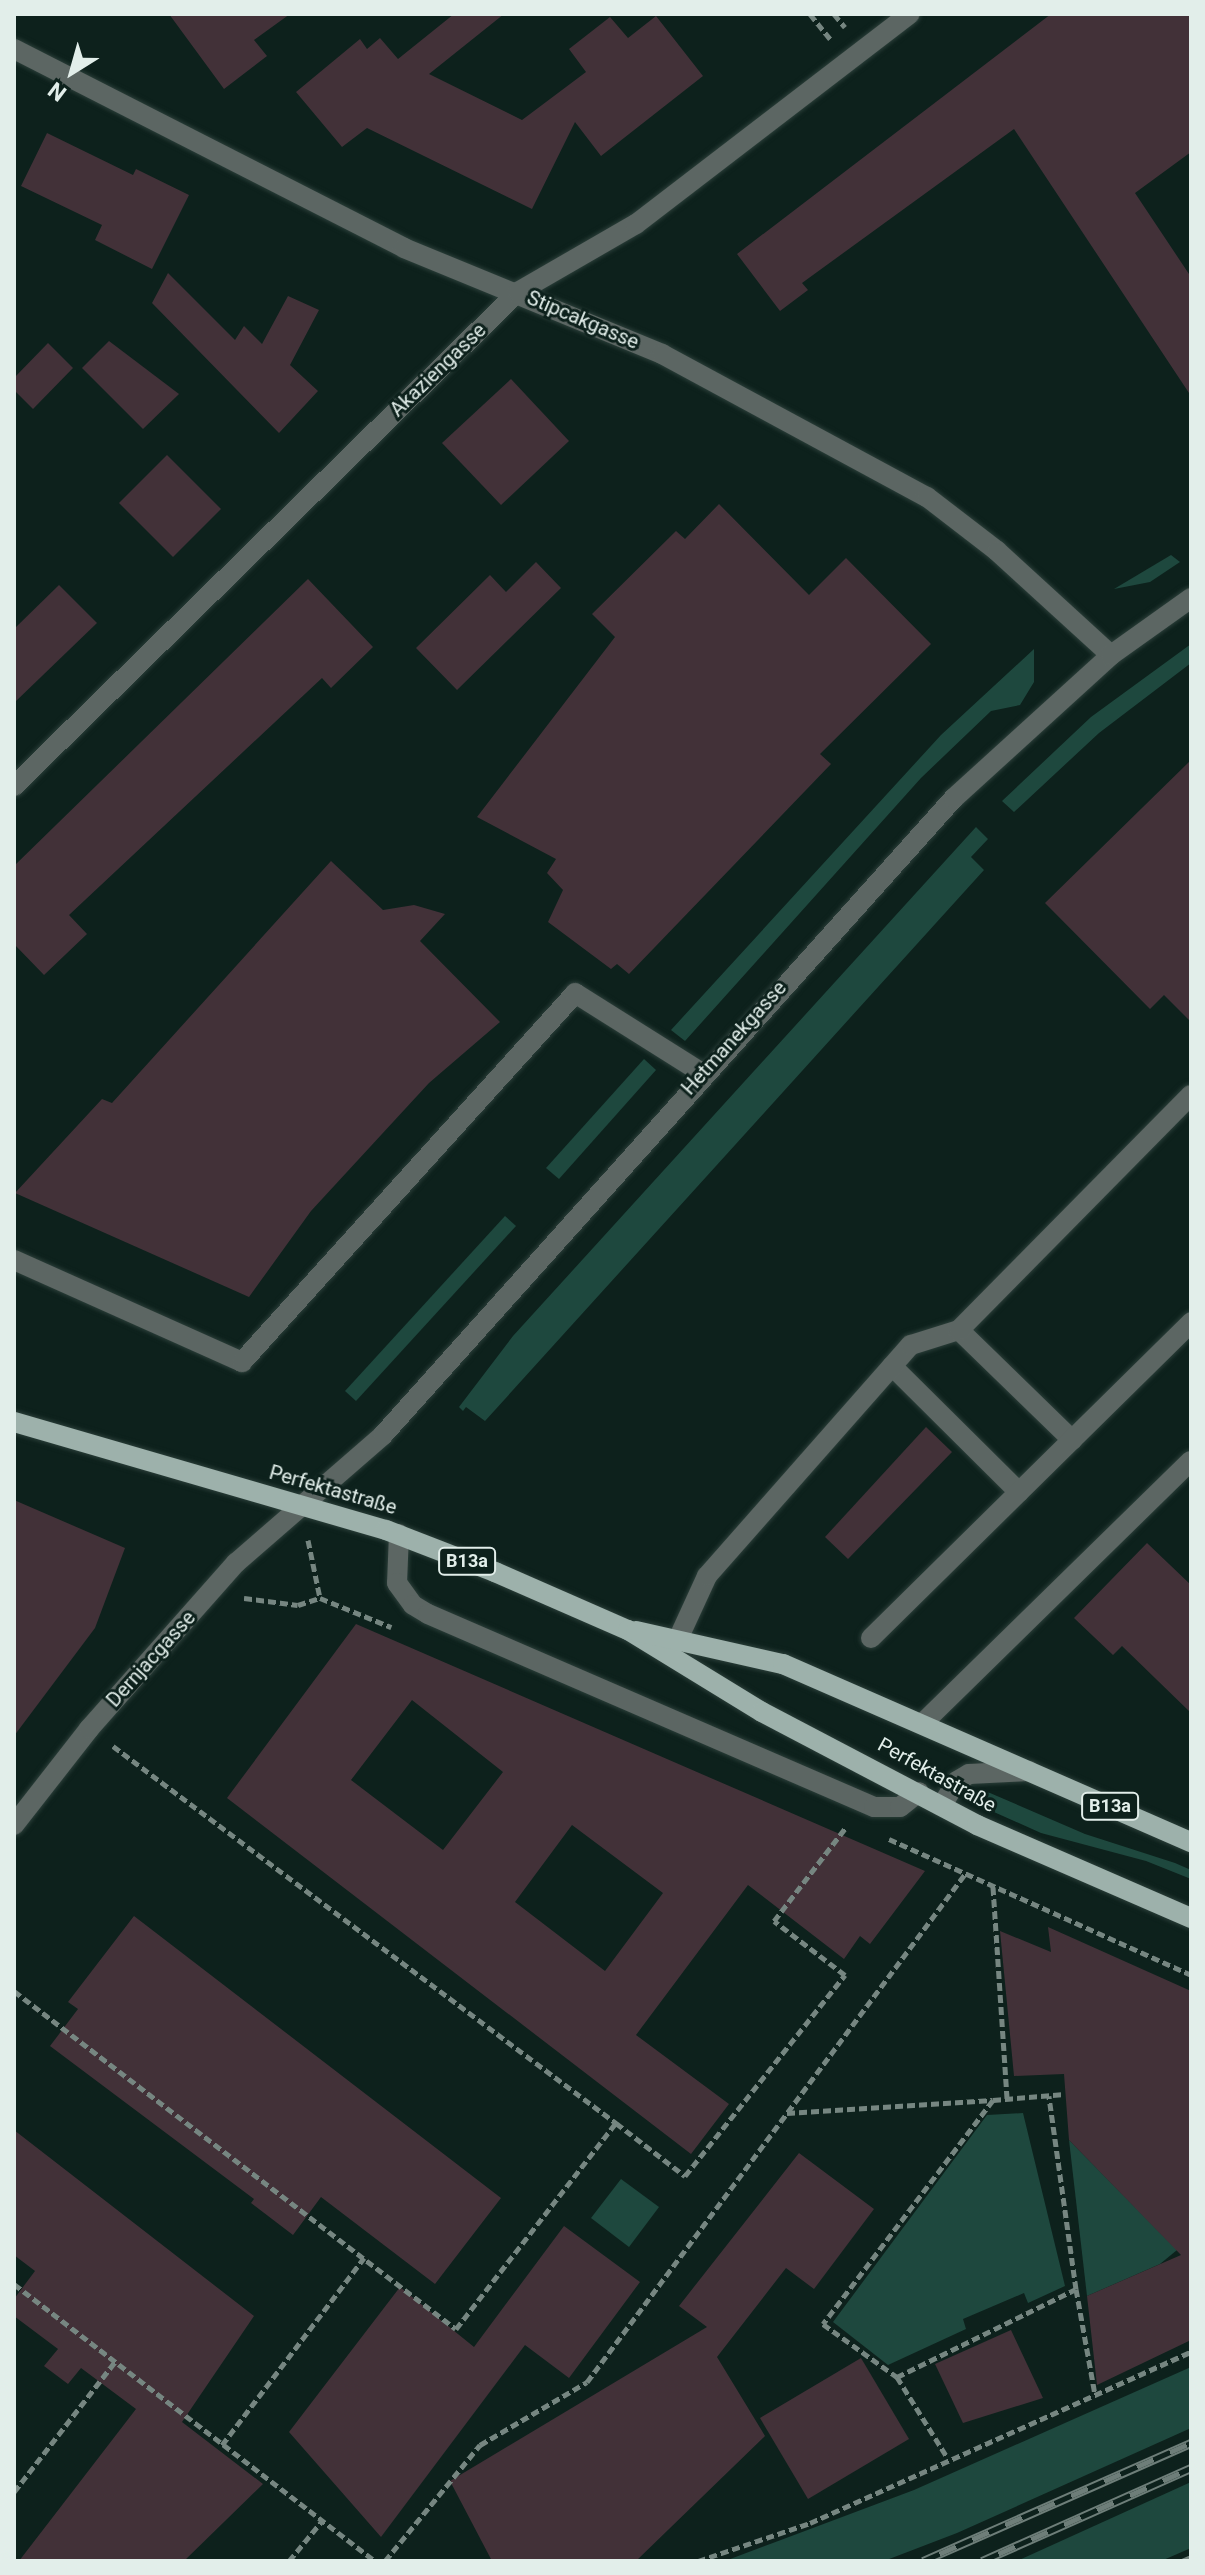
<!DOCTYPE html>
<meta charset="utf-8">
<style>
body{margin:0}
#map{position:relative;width:1205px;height:2575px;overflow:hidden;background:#0d211c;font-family:Roboto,sans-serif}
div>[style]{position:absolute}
.green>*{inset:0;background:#1e483e}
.building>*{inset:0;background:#423138}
.path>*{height:5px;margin-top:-2.5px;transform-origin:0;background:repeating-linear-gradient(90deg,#768681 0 8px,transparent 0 12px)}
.roads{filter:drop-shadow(0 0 2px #2b3e39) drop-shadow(0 0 2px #2b3e39)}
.lane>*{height:20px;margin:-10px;padding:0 10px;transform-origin:10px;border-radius:10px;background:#5c6663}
.street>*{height:20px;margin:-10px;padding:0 10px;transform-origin:10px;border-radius:10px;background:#5c6663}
.primary>*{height:20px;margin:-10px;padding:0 10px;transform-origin:10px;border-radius:10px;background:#9db1ab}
.rail>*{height:9px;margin-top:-4.5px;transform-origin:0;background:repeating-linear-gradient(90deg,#0d211c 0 18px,#6e7e79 0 36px);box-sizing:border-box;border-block:2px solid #6e7e79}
span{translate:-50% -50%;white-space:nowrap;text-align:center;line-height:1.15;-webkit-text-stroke:6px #0d211c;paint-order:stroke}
.shield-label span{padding:2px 6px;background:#0d211c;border:2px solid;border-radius:6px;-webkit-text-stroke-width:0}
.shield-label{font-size:18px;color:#e2eeea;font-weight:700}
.street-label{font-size:20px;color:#e2eeea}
.frame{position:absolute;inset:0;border:16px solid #e2eeea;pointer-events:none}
.north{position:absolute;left:32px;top:32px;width:80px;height:80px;-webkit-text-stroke:6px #0d211c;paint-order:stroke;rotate:217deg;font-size:22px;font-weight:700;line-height:32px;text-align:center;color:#e2eeea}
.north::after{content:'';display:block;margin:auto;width:28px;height:36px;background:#e2eeea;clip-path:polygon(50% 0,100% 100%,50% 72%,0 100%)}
</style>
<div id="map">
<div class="green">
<i style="clip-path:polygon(1171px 555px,1180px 562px,1150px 582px,1114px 589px)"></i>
<i style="clip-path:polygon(1191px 644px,1191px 663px,1099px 733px,1014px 812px,1002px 801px,1091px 717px)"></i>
<i style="clip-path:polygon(1034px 649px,1034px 682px,1020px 705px,991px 711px,921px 778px,685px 1041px,671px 1030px,941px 735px)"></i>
<i style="clip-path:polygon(976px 827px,988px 839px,971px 857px,984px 870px,485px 1421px,466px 1407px,463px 1411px,459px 1407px,513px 1336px)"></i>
<i style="clip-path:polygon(644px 1059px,656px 1070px,559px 1179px,546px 1168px)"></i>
<i style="clip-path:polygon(505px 1216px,516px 1226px,356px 1401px,345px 1391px)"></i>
<i style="clip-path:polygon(983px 1790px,1085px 1834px,1175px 1863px,1191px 1870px,1191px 1879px,1146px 1861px,1041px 1833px,976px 1804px)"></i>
<i style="clip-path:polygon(1023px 2113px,1065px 2286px,1028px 2303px,1024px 2293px,963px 2319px,966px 2329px,888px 2365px,833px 2322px,987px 2115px)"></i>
<i style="clip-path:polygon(1069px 2140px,1177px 2250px,1160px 2264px,1087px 2296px)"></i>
<i style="clip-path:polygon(621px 2179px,659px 2207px,629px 2247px,591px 2218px)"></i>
<i style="clip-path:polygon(1191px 2367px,1191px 2428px,957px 2533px,884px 2561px,725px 2561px,914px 2490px)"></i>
<i style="clip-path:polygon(1191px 2482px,1191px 2548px,1161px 2561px,1017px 2561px)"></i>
</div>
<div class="building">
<i style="clip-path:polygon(169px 14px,290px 14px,254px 40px,267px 56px,224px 89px)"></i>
<i style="clip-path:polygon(454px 14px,504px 14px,429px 74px,522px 120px,586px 72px,569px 49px,610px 17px,628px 38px,656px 16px,703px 76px,601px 156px,575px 122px,532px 209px,367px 128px,342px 147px,296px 92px,360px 39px,367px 49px,380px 38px,398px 59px)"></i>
<i style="clip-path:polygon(1051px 14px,1191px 14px,1191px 152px,1135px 193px,1191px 277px,1191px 396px,1014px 129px,802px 283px,808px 290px,780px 311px,737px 254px)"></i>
<i style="clip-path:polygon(47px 133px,133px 175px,136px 169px,189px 195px,152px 269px,95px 240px,102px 225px,21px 186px)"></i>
<i style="clip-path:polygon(168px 273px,235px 340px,244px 326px,262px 344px,288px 296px,319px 310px,290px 365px,318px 391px,279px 433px,152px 303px)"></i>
<i style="clip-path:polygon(109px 341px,179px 394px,143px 429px,82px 368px)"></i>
<i style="clip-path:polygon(48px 343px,73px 368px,33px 409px,14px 390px,14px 378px)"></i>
<i style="clip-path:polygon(511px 379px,569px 441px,501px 505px,442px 443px)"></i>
<i style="clip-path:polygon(167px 455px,221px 509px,173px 557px,119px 503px)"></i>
<i style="clip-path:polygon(719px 504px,809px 595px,846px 558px,931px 644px,820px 754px,831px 764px,629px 974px,617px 964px,611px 969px,548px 922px,563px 890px,547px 873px,556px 859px,477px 817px,615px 637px,592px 614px,676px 531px,685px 539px)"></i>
<i style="clip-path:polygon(536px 562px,561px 588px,457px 690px,416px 648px,490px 575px,506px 592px)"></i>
<i style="clip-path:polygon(308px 579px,373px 647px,331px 688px,322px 678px,69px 915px,87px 934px,44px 975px,14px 944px,14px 866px)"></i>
<i style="clip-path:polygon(59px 585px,97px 623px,14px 703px,14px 629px)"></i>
<i style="clip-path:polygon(1191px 760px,1191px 1022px,1164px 995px,1150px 1009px,1045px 903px)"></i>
<i style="clip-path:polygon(331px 861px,383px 910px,414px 905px,445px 914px,420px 941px,500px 1022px,429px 1083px,311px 1211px,249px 1297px,15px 1193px,102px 1099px,112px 1103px)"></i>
<i style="clip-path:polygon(926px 1427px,952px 1452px,848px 1559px,825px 1537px)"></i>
<i style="clip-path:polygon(14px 1500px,125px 1548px,95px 1628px,14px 1736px)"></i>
<i style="clip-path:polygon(1147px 1543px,1191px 1585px,1191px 1713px,1122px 1646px,1113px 1655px,1074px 1618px)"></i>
<i style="clip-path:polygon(evenodd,356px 1624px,925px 1871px,870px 1944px,860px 1936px,844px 1959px,748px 1885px,636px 2035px,729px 2104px,691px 2154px,227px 1798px,356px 1624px,412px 1700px,503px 1772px,443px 1850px,351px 1780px,412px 1700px,356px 1624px,572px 1825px,663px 1893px,605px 1971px,515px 1902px,572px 1825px)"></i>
<i style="clip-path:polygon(134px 1916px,501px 2198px,435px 2284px,321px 2197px,293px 2235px,251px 2203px,254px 2199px,50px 2046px,78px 2009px,68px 2002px)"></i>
<i style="clip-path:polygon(1048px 1927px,1191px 1991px,1191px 2340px,1097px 2385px,1087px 2296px,1181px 2255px,1069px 2140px,1064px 2074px,1014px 2076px,1000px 1931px,1051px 1952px)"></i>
<i style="clip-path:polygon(14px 2130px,254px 2316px,182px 2422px,263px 2484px,184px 2561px,19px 2561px,136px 2409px,81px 2368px,68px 2384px,44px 2366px,58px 2349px,14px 2316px,14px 2299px,35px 2271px,14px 2255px)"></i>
<i style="clip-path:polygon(799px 2153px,874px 2209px,814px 2289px,786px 2268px,717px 2357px,765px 2436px,636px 2561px,492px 2561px,450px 2481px,707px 2327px,679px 2306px)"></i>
<i style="clip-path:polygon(564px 2226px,640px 2282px,569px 2378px,525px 2345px,381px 2537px,289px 2432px,400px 2287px,474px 2347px)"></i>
<i style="clip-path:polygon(1011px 2330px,1043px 2398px,963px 2423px,935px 2364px)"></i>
<i style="clip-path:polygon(861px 2358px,909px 2439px,808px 2499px,760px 2418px)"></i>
</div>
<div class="path">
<i style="left:810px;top:14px;width:32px;rotate:51deg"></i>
<i style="left:834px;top:14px;width:17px;rotate:50deg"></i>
<i style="left:308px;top:1540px;width:59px;rotate:78.3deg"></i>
<i style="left:244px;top:1598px;width:54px;rotate:7.4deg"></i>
<i style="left:298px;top:1605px;width:23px;rotate:-18deg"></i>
<i style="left:320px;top:1598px;width:77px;rotate:22.2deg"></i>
<i style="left:113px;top:1746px;width:629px;rotate:36.85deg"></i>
<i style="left:889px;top:1839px;width:331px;rotate:24.2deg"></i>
<i style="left:993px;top:1887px;width:212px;rotate:86.2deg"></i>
<i style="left:14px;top:1991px;width:556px;rotate:37.41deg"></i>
<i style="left:456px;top:2329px;width:261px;rotate:-52.2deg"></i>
<i style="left:616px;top:2123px;width:87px;rotate:37.5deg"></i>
<i style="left:685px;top:2176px;width:257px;rotate:-51.5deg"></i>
<i style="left:845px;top:1975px;width:89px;rotate:-142.7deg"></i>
<i style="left:774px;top:1921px;width:118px;rotate:-52.5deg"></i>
<i style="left:993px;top:2100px;width:72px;rotate:-4.8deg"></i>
<i style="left:787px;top:2113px;width:206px;rotate:-3.6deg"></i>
<i style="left:993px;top:2100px;width:281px;rotate:127.2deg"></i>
<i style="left:823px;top:2324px;width:91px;rotate:35.6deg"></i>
<i style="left:897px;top:2377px;width:199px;rotate:-26.2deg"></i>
<i style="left:1076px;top:2289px;width:195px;rotate:-98deg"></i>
<i style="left:14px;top:2284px;width:455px;rotate:37.5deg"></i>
<i style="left:1076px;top:2289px;width:108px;rotate:79.8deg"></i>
<i style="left:897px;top:2377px;width:94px;rotate:58deg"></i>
<i style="left:222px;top:2445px;width:235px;rotate:-52.8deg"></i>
<i style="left:14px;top:2492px;width:165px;rotate:-52.2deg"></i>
<i style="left:289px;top:2561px;width:52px;rotate:-50.5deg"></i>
<i style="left:385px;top:2561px;width:150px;rotate:-50.7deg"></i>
<i style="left:480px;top:2445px;width:124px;rotate:-30.5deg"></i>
<i style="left:587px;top:2382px;width:633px;rotate:-53.35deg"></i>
<i style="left:698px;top:2561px;width:118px;rotate:-18.7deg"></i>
<i style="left:810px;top:2523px;width:418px;rotate:-24.2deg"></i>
<i style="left:1182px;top:2561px;width:10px;rotate:-24deg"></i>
</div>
<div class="roads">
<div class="lane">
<i style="left:14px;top:1260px;width:250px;rotate:24.1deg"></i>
<i style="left:242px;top:1362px;width:497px;rotate:-47.9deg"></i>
<i style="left:575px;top:993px;width:150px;rotate:32.2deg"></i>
<i style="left:959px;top:1330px;width:158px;rotate:44.2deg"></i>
<i style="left:892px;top:1366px;width:179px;rotate:44.8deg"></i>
<i style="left:399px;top:1534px;width:49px;rotate:92.3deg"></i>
<i style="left:397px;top:1583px;width:27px;rotate:54deg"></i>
<i style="left:413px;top:1605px;width:17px;rotate:31deg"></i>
<i style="left:428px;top:1614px;width:486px;rotate:23.4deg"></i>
<i style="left:874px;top:1807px;width:26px"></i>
<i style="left:900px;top:1807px;width:24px;rotate:-38deg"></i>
<i style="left:679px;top:1637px;width:67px;rotate:-65.3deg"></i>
<i style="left:707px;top:1576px;width:308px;rotate:-48.6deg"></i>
<i style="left:911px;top:1345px;width:50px;rotate:-17.4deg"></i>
<i style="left:959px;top:1330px;width:330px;rotate:-45.4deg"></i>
<i style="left:871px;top:1638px;width:450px;rotate:-44.6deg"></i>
<i style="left:922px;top:1724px;width:376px;rotate:-44.4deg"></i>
<i style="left:942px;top:1805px;width:28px;rotate:-58deg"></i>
<i style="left:957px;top:1781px;width:14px;rotate:-30deg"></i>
<i style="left:969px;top:1774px;width:60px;rotate:-2.9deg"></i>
</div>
<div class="street">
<i style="left:14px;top:49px;width:438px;rotate:27deg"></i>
<i style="left:404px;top:248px;width:279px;rotate:22.3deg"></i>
<i style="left:662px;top:354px;width:301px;rotate:28.4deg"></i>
<i style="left:927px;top:497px;width:88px;rotate:37.6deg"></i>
<i style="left:997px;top:551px;width:154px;rotate:42.4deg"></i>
<i style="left:14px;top:786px;width:706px;rotate:-44.43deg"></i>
<i style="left:518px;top:292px;width:136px;rotate:-30deg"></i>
<i style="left:636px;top:224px;width:345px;rotate:-37.5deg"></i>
<i style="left:14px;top:1825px;width:122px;rotate:-52deg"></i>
<i style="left:89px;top:1729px;width:222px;rotate:-48.5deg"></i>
<i style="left:236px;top:1563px;width:195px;rotate:-41deg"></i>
<i style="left:383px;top:1435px;width:855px;rotate:-48.13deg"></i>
<i style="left:954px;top:798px;width:212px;rotate:-42.3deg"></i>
<i style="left:1111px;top:655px;width:98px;rotate:-35.5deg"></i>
</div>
<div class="primary">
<i style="left:14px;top:1422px;width:387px;rotate:16.2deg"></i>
<i style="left:386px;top:1530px;width:117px;rotate:21.1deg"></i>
<i style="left:495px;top:1572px;width:145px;rotate:23.6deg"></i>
<i style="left:628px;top:1630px;width:157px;rotate:31.5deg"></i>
<i style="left:762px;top:1712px;width:243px;rotate:27.7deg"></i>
<i style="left:977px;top:1825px;width:233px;rotate:23.5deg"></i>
<i style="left:636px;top:1631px;width:151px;rotate:12.7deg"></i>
<i style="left:783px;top:1664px;width:445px;rotate:23.6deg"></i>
</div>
</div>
<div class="rail">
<i style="left:923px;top:2561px;width:293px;rotate:-23.8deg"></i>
<i style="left:982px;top:2561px;width:229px;rotate:-24deg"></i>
</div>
<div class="shield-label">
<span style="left:467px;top:1561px">B13a</span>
<span style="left:1110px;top:1806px">B13a</span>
</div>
<div class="street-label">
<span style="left:583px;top:320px;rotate:23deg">Stipcakgasse</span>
<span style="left:438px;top:370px;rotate:-44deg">Akaziengasse</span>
<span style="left:734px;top:1038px;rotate:-48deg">Hetmanekgasse</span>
<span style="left:333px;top:1490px;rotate:16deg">Perfektastraße</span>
<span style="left:151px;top:1659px;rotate:-48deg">Dernjacgasse</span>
<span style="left:937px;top:1775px;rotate:29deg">Perfektastraße</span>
</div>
<div class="frame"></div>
<div class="north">N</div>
</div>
